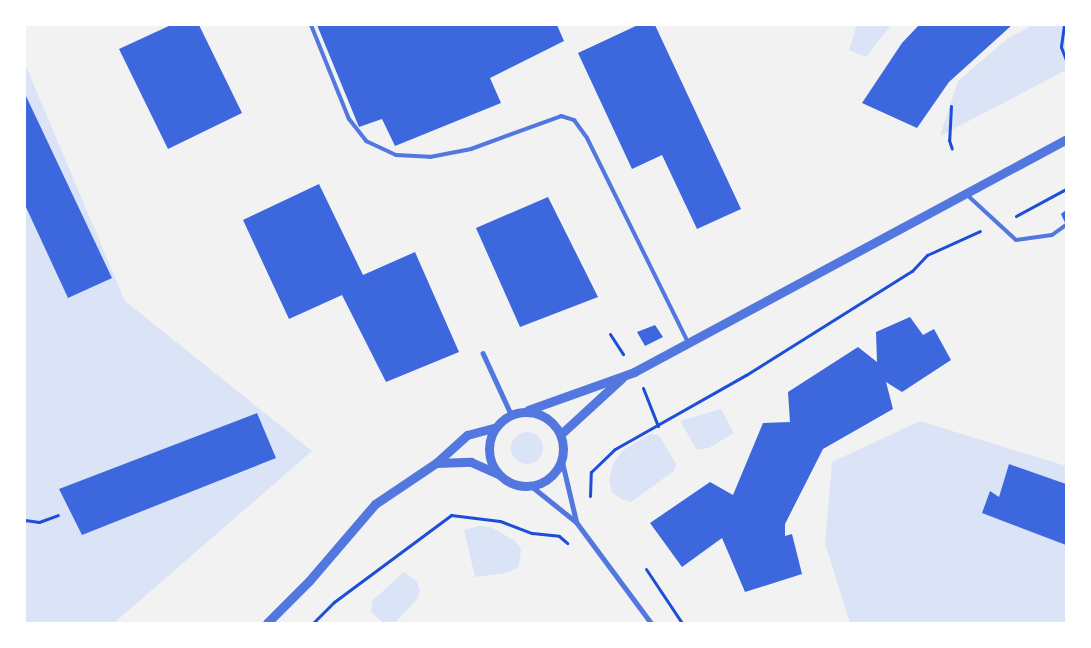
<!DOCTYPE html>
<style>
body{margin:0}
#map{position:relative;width:1091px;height:648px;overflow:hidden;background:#f2f2f2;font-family:"DM Sans",sans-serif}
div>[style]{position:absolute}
.green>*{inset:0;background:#dbe4f7}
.round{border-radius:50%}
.building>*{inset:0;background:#3d67dc}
.path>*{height:3px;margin:-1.5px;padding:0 1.5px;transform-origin:1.5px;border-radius:1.5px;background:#1d4ed8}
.service>*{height:4px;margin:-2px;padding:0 2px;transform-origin:2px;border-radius:2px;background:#5277de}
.pedestrian>*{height:4.5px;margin:-2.25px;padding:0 2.25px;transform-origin:2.25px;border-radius:2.25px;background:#5277de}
.minor>*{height:5px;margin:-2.5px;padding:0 2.5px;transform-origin:2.5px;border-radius:2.5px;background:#5277de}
.tertiary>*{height:9px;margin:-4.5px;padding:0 4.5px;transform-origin:4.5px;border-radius:4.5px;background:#5277de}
.tertiary>.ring{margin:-4.5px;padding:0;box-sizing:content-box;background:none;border:9px solid #5277de;border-radius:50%}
span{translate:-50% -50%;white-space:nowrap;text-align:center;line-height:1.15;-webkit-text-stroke:4.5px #fff;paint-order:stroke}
.frame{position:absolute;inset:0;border:26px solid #fff;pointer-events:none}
</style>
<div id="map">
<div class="green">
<i style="clip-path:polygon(857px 25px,891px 25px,866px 57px,849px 50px)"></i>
<i style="clip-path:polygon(1033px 25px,1066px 25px,1066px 70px,940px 136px,958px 81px,1007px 39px)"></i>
<i style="clip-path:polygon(25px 64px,125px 301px,312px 451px,114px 623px,25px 623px)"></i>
<i style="clip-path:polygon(721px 409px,734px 433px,709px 448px,697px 450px,680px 421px)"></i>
<i style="clip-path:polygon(920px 421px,1066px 466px,1066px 623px,850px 623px,825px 543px,832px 462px)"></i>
<i class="round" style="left:511px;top:432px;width:32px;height:32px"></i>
<i style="clip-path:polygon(650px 434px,658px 435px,662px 440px,676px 464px,674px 471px,631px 502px,621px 499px,612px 492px,609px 480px,613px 464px,623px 450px)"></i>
<i style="clip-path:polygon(479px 526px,491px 527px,515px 541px,521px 549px,519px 567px,507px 573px,475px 577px,464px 530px)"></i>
<i style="clip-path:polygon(404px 572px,417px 581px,420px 590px,417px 599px,395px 623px,383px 623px,371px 612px,372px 601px)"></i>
</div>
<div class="building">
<i style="clip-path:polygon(171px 25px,199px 25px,242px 113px,168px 149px,119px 49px)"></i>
<i style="clip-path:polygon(317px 25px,557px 25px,564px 41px,490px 78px,501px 103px,395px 146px,382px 119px,359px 127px)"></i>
<i style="clip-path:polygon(638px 25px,655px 25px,741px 209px,697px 229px,662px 155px,632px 169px,578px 53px)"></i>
<i style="clip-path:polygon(919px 25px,1012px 25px,949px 82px,917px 128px,862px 103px,902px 43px)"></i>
<i style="clip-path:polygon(25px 94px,112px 278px,68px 298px,25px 205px)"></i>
<i style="clip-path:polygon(319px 184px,363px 275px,415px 252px,459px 352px,386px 382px,342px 295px,289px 319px,243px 220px)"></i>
<i style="clip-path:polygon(548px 197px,598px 297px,520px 327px,476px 228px)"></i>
<i style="clip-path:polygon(1066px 210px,1066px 225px,1061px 214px)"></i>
<i style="clip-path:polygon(910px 317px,923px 335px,934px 329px,951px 360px,902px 392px,886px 382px,893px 409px,823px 449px,785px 524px,785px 536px,792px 534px,802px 574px,745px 592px,722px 538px,682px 567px,650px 523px,710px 482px,733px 495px,763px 423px,790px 422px,788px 392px,858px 347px,877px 362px,876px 332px)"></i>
<i style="clip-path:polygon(655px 325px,663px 337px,645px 346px,637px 332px)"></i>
<i style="clip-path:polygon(257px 413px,276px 458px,82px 535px,59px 489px)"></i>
<i style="clip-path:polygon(1009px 464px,1066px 484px,1066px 545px,982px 513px,990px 491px,999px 497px)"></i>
</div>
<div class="path">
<i style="left:1064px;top:25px;width:22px;rotate:98deg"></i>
<i style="left:1061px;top:47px;width:14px;rotate:69deg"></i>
<i style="left:951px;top:106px;width:34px;rotate:93deg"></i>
<i style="left:949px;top:140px;width:9px;rotate:72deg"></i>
<i style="left:1016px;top:216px;width:57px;rotate:-28.4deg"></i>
<i style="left:610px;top:334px;width:24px;rotate:57deg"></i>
<i style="left:643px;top:388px;width:41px;rotate:68.5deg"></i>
<i style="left:590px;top:496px;width:24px;rotate:-88deg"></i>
<i style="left:591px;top:472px;width:33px;rotate:-44deg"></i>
<i style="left:615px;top:449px;width:150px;rotate:-29.5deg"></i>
<i style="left:746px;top:375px;width:196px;rotate:-32.1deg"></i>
<i style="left:912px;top:271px;width:22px;rotate:-47deg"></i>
<i style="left:927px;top:255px;width:58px;rotate:-24.4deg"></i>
<i style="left:25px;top:520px;width:14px;rotate:8deg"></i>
<i style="left:39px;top:522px;width:20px;rotate:-20deg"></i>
<i style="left:646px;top:569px;width:65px;rotate:56.3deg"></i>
<i style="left:313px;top:623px;width:30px;rotate:-45deg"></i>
<i style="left:334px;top:602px;width:146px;rotate:-36.6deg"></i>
<i style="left:451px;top:515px;width:49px;rotate:7deg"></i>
<i style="left:500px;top:521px;width:34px;rotate:21deg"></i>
<i style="left:532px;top:533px;width:27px;rotate:6deg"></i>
<i style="left:559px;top:536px;width:11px;rotate:41deg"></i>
</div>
<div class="service">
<i style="left:311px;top:25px;width:101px;rotate:68deg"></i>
<i style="left:349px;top:119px;width:28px;rotate:52deg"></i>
<i style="left:366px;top:141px;width:33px;rotate:25deg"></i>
<i style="left:396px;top:155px;width:34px;rotate:3deg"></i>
<i style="left:430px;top:157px;width:42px;rotate:-11deg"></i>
<i style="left:471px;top:149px;width:96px;rotate:-20.1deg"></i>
<i style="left:561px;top:116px;width:14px;rotate:17deg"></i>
<i style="left:574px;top:120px;width:22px;rotate:54deg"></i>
<i style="left:587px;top:138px;width:228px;rotate:63.7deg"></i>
<i style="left:965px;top:193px;width:69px;rotate:42.7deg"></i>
<i style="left:1016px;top:240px;width:36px;rotate:-8deg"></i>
<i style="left:1052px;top:235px;width:17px;rotate:-36deg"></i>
</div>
<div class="pedestrian">
<i style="left:483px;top:353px;width:67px;rotate:65.3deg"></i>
</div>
<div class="minor">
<i style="left:562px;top:462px;width:61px;rotate:76.7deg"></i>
<i style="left:531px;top:486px;width:58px;rotate:38.7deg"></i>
<i style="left:576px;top:522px;width:126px;rotate:53.4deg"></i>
</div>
<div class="tertiary">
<i style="left:528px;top:410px;width:113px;rotate:-19.7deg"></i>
<i style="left:634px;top:372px;width:491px;rotate:-28.3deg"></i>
<i class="ring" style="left:489px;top:412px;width:65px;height:65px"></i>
<i style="left:561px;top:434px;width:83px;rotate:-42.6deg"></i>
<i style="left:436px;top:463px;width:35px;rotate:-2deg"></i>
<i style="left:471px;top:462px;width:30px;rotate:24deg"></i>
<i style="left:267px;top:623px;width:59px;rotate:-45deg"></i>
<i style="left:309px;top:581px;width:101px;rotate:-49.4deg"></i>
<i style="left:375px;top:504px;width:73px;rotate:-33.9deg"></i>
<i style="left:436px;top:463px;width:42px;rotate:-42.1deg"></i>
<i style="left:467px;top:435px;width:28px;rotate:-15deg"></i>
</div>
<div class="frame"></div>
</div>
